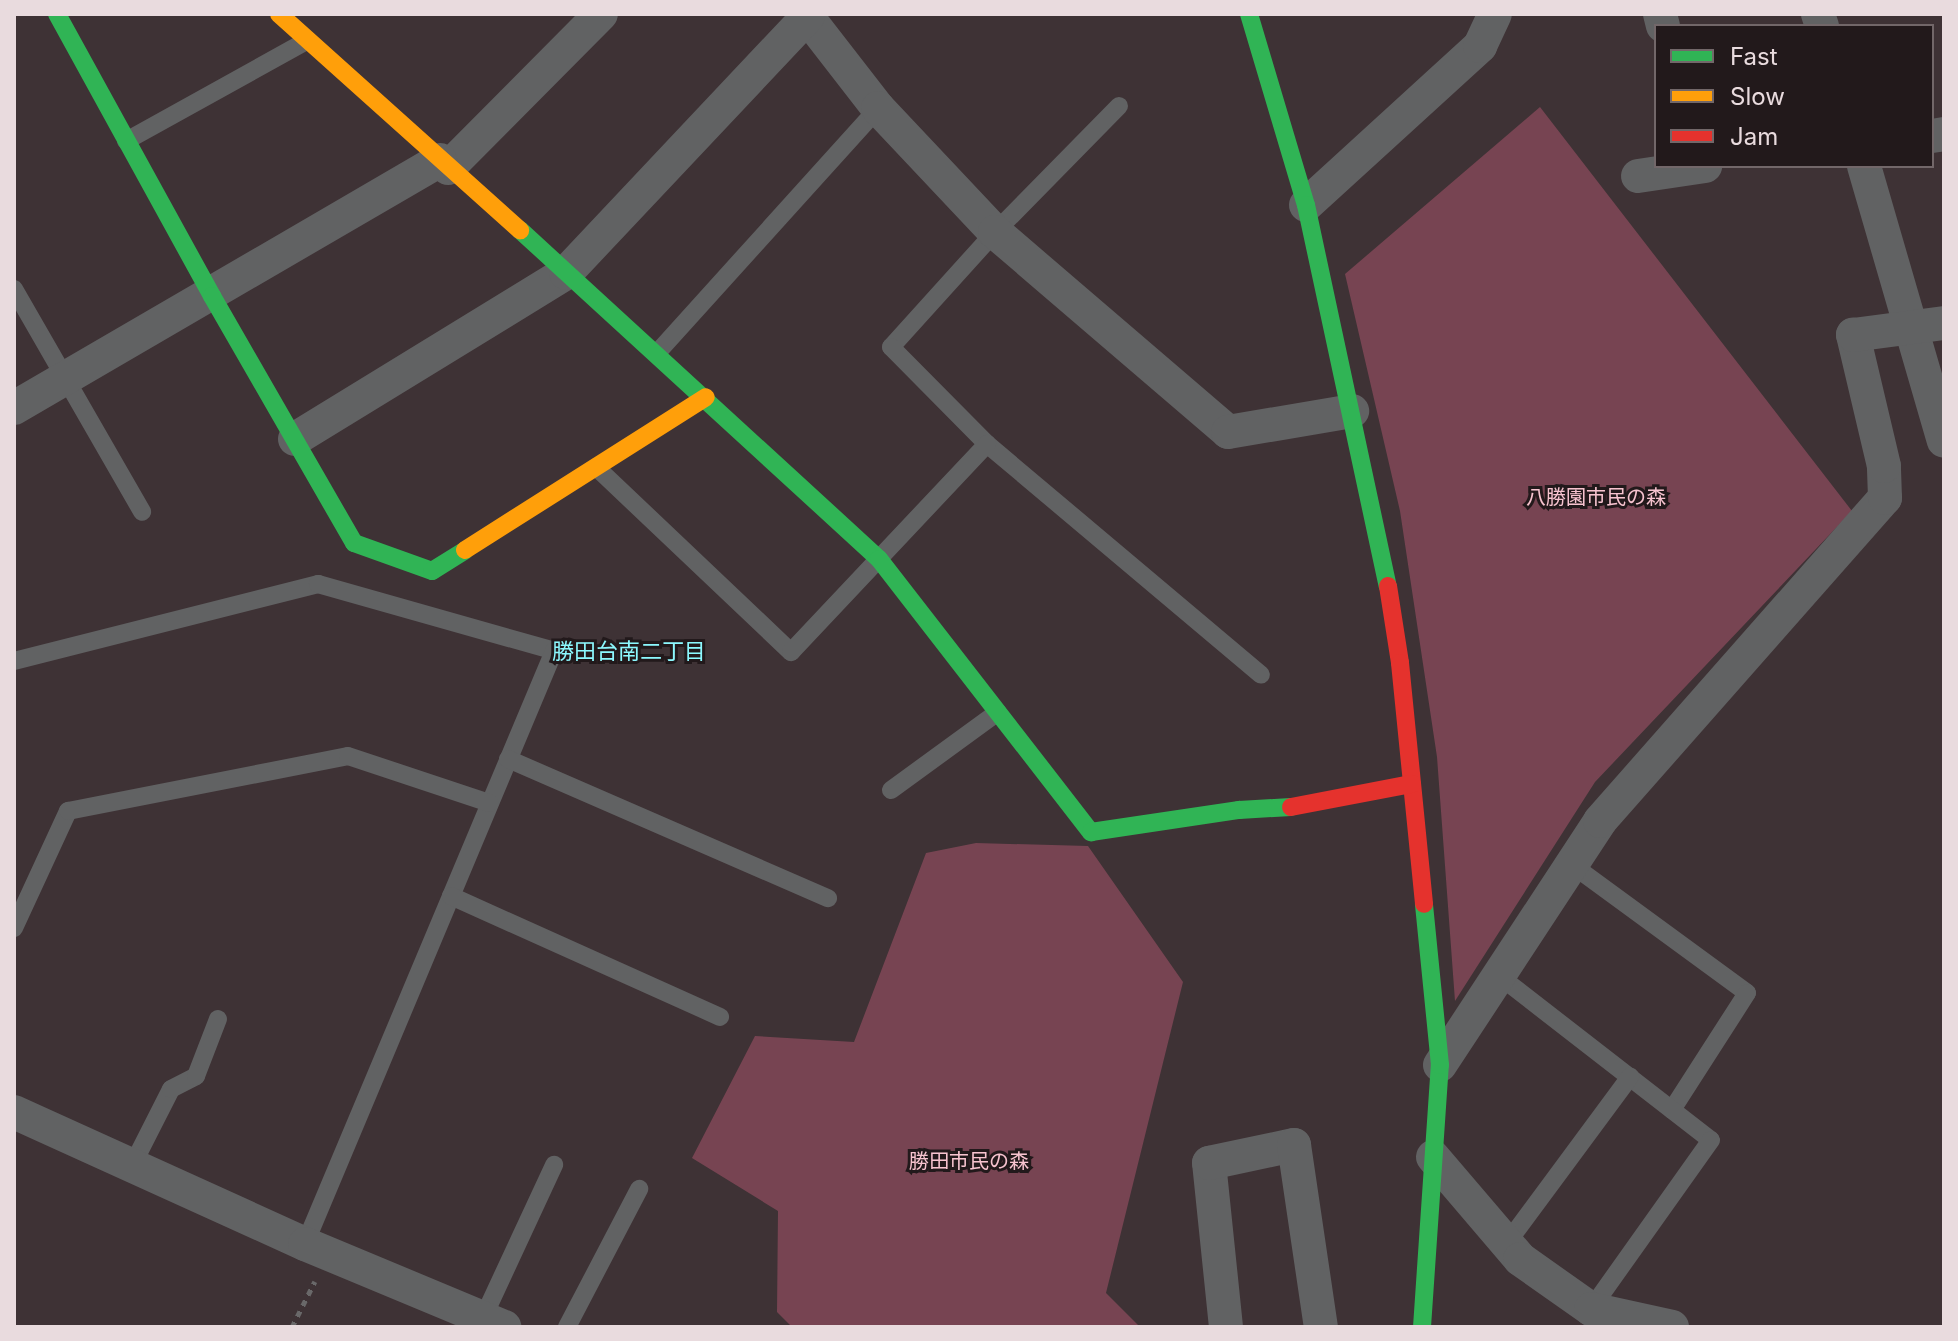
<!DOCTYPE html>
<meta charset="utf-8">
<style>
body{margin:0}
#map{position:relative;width:1958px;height:1341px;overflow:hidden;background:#3e3235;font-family:Inter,"Noto Sans JP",sans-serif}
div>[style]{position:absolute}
.green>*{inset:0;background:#774452}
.path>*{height:5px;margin-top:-2.5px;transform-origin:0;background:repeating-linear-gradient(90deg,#696869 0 6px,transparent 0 12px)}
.lane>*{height:18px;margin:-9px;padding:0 9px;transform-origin:9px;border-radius:9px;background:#616263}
.street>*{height:34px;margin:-17px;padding:0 17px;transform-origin:17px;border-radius:17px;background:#616263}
.fast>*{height:18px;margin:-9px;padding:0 9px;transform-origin:9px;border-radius:9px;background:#30b455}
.slow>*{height:18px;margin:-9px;padding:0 9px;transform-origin:9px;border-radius:9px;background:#ff9f0a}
.jam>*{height:18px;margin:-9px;padding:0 9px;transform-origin:9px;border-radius:9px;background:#e5322d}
span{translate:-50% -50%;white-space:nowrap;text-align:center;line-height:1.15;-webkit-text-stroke:6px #22191b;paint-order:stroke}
.park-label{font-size:20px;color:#f7c3cf}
.neighbourhood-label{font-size:22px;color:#8cf8fe}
.frame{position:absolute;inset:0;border:16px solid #e9dbde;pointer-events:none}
.legend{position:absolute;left:1654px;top:24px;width:280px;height:144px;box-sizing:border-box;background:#22191b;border:2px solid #726769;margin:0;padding:10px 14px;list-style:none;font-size:24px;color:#e9dbde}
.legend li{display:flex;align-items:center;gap:16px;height:40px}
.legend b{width:40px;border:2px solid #726769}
</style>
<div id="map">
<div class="green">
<i style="clip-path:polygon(1540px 107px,1852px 511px,1595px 782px,1455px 1001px,1437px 757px,1400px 511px,1345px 274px)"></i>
<i style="clip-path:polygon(976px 843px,1088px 846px,1183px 982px,1106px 1293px,1140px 1327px,792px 1327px,777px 1312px,778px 1211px,692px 1158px,755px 1036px,854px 1042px,926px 853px)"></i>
</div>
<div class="path">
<i style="left:292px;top:1327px;width:51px;rotate:-63.4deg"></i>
</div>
<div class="lane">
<i style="left:1119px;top:106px;width:177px;rotate:134.5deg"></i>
<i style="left:995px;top:232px;width:155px;rotate:132.1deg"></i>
<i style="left:891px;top:347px;width:136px;rotate:45.3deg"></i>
<i style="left:987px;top:444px;width:358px;rotate:40.1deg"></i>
<i style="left:126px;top:141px;width:208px;rotate:-29deg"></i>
<i style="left:14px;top:289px;width:257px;rotate:60.1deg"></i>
<i style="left:657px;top:353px;width:330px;rotate:-47.9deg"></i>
<i style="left:596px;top:467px;width:269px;rotate:43.5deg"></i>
<i style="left:791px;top:652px;width:286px;rotate:-46.7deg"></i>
<i style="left:14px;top:661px;width:314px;rotate:-14.2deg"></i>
<i style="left:318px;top:584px;width:245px;rotate:15.8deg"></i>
<i style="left:554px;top:651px;width:643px;rotate:112.78deg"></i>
<i style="left:508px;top:759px;width:349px;rotate:23.5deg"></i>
<i style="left:891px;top:790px;width:132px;rotate:-36.1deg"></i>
<i style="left:1571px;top:864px;width:218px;rotate:36.2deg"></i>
<i style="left:1747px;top:993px;width:139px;rotate:122.7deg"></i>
<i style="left:451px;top:896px;width:295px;rotate:24.2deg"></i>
<i style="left:14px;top:928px;width:129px;rotate:-65.2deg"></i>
<i style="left:68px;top:811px;width:285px;rotate:-11.1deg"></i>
<i style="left:348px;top:756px;width:149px;rotate:18.4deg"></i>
<i style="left:1498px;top:975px;width:269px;rotate:37.8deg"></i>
<i style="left:1711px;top:1140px;width:207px;rotate:125.4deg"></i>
<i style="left:132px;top:1166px;width:86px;rotate:-63.1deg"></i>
<i style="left:171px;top:1089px;width:28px;rotate:-27deg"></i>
<i style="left:196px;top:1076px;width:61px;rotate:-68.9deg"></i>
<i style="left:1507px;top:1243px;width:207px;rotate:-53.5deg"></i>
<i style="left:483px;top:1318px;width:169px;rotate:-65.1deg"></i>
<i style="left:567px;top:1327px;width:156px;rotate:-62.4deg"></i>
</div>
<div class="street">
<i style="left:805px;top:14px;width:119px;rotate:52.2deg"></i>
<i style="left:878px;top:108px;width:170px;rotate:46.7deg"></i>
<i style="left:995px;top:232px;width:307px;rotate:40.6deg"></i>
<i style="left:1228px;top:432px;width:126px;rotate:-9.6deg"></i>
<i style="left:1660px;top:14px;width:12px;rotate:76deg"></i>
<i style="left:1818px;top:14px;width:13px;rotate:72deg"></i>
<i style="left:1932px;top:136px;width:12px;rotate:-9deg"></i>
<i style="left:1864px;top:166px;width:286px;rotate:73.8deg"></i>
<i style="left:448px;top:168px;width:217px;rotate:-45.2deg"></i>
<i style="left:1638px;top:176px;width:68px;rotate:-8.5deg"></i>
<i style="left:1306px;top:205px;width:236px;rotate:-42.4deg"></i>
<i style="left:1480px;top:46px;width:35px;rotate:-65deg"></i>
<i style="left:14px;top:408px;width:493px;rotate:-30.2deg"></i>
<i style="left:295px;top:439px;width:318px;rotate:-31.5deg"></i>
<i style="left:566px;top:273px;width:352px;rotate:-46.7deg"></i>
<i style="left:1440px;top:1065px;width:292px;rotate:-56.7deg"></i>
<i style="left:1600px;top:821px;width:431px;rotate:-48.6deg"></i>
<i style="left:1885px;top:498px;width:32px;rotate:-92deg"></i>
<i style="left:1884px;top:466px;width:135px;rotate:-103.3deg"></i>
<i style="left:1853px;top:335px;width:92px;rotate:-7.5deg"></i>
<i style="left:14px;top:1112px;width:320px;rotate:24.4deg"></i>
<i style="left:305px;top:1244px;width:216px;rotate:22.6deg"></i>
<i style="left:1433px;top:1157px;width:134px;rotate:49.5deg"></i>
<i style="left:1520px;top:1259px;width:87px;rotate:35.2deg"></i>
<i style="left:1591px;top:1309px;width:83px;rotate:12.5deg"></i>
<i style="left:1226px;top:1327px;width:165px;rotate:-95.9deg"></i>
<i style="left:1209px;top:1163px;width:87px;rotate:-12deg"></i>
<i style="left:1294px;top:1145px;width:184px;rotate:81.6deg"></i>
</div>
<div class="fast">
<i style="left:57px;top:14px;width:322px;rotate:61.2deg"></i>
<i style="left:212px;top:296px;width:285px;rotate:60.1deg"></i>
<i style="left:354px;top:543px;width:83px;rotate:19.7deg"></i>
<i style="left:432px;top:571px;width:39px;rotate:-32deg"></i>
<i style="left:1249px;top:14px;width:199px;rotate:73.4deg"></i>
<i style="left:1306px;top:205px;width:390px;rotate:77.9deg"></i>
<i style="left:520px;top:230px;width:487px;rotate:42.5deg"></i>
<i style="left:879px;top:559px;width:346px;rotate:52.2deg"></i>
<i style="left:1091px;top:832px;width:150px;rotate:-8.5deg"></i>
<i style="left:1239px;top:810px;width:52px;rotate:-3.3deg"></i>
<i style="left:1422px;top:1327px;width:263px;rotate:-86.1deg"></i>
<i style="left:1440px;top:1065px;width:162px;rotate:-95.7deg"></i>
</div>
<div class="slow">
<i style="left:279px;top:14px;width:324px;rotate:41.9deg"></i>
<i style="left:465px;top:550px;width:285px;rotate:-32.4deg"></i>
</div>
<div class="jam">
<i style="left:1388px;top:586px;width:78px;rotate:81.1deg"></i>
<i style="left:1400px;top:663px;width:242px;rotate:84.3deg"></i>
<i style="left:1291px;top:807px;width:123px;rotate:-10.8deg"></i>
</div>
<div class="park-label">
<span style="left:1596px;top:497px">八勝園市民の森</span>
<span style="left:969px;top:1161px">勝田市民の森</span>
</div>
<div class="neighbourhood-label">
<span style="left:629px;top:652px">勝田台南二丁目</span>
</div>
<div class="frame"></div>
<ul class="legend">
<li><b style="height:10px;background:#30b455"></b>Fast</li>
<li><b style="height:10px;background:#ff9f0a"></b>Slow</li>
<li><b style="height:10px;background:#e5322d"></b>Jam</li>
</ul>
</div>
